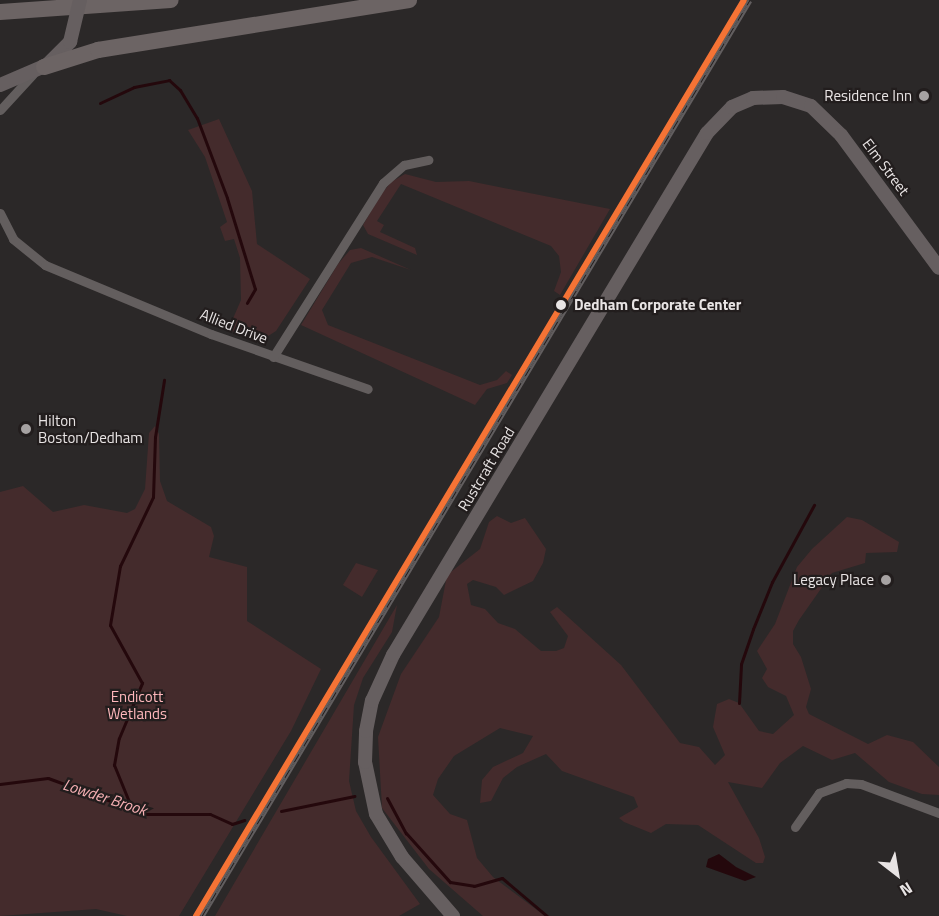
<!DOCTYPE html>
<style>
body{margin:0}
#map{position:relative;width:939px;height:916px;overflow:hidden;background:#2b2828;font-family:"Titillium Web",sans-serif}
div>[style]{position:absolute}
.green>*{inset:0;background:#442b2c}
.water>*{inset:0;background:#24080c}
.stream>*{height:3px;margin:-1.5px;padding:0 1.5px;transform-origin:1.5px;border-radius:1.5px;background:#24080c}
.minor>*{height:9px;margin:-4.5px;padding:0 4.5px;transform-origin:4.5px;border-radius:4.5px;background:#635e5e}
.secondary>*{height:14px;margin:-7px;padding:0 7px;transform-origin:7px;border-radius:7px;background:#665f60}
.motorway>*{height:16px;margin:-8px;padding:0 8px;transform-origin:8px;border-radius:8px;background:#6c6464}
.rail>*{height:5px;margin-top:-2.5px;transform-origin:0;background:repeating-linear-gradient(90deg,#221d1d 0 9px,#625e5f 0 18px);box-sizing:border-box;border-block:2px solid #625e5f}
.secondary-bridge>*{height:14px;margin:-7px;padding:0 7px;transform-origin:7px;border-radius:7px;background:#665f60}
.rail-1>*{height:6px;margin:-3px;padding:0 3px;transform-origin:3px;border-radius:3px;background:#f57335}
.dots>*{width:16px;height:16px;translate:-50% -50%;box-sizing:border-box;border:3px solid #221d1d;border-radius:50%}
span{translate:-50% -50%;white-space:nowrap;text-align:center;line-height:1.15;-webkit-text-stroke:4.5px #221d1d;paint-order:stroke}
.poi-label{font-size:15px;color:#e8e4e4}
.right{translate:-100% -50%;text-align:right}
.left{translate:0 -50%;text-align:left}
.street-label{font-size:15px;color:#e8e4e4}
.stop-label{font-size:15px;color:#e8e4e4;font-weight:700}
.park-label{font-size:15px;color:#ffb8bc}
.water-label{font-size:16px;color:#f5afb3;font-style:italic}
.north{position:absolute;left:867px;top:844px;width:60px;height:60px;-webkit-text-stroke:4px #221d1d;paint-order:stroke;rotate:149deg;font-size:16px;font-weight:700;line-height:24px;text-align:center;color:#e8e4e4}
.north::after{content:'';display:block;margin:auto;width:21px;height:27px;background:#e8e4e4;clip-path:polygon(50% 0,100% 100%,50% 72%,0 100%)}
</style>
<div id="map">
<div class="green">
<i style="clip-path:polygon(219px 119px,252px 191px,257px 244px,310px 279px,276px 331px,262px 340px,228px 330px,241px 300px,240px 258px,234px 239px,225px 241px,220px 227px,227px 222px,205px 157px,188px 130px)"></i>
<i style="clip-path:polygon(405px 174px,436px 182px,469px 181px,610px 209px,560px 295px,554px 291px,561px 272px,559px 256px,551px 246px,401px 184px,377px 221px,384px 225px,380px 232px,415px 248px,417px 255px,368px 234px,363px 225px,380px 196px,391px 182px)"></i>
<i style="clip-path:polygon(361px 248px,411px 270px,372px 257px,351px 263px,322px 310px,328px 325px,480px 385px,497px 380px,506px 371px,512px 375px,507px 383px,487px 389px,475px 405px,301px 325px,338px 264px,350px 250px)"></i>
<i style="clip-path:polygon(155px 426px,159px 434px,160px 481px,167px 501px,211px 527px,214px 536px,209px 557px,247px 567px,247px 621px,321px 669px,291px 731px,179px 916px,127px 916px,96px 909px,0 916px,0 492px,23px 486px,53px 512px,84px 505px,127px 513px,135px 509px,145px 489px,149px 433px)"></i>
<i style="clip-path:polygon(497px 516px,511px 523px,525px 518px,546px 549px,543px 563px,533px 581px,504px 595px,496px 587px,473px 580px,467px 584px,471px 605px,485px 609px,498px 623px,515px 629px,541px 651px,556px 651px,564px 648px,568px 636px,550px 612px,557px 607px,621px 665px,680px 743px,699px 747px,715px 765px,725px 755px,713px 727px,717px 704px,729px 699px,739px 703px,759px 731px,773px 734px,794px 715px,786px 696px,768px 687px,762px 678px,767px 669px,757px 651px,775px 624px,797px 567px,812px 549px,847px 517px,862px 520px,899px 542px,897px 552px,866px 553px,865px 563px,832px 573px,799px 620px,793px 631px,793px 644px,801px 657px,811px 689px,806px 707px,809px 714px,868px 744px,887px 735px,913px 742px,939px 767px,939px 795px,922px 794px,889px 782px,855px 753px,832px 760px,803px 746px,780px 763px,762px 788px,728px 782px,759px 838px,765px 857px,763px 863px,756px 863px,698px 825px,666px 824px,651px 833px,624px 822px,619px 818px,638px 807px,634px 797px,562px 771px,546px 754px,517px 767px,503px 778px,491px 801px,480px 803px,482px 780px,493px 767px,523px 753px,533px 736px,500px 728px,454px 756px,438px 779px,433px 795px,450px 814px,467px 820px,477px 858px,493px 877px,545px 916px,483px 916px,429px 869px,382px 808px,378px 737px,401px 674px,439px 617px,447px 575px,480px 549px,489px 522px)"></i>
<i style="clip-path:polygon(356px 563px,378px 570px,362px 597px,343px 585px)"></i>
<i style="clip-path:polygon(397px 605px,392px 632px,363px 678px,354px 705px,349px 781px,356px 811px,371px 837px,420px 904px,399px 916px,215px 916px)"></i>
</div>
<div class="water">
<i style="clip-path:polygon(719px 854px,736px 867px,756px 877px,745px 881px,706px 867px,708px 859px)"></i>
</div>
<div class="stream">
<i style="left:100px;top:103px;width:38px;rotate:-25deg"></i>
<i style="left:134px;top:87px;width:36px;rotate:-11deg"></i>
<i style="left:169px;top:80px;width:15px;rotate:42deg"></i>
<i style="left:180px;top:90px;width:33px;rotate:59deg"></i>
<i style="left:197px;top:118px;width:85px;rotate:69.4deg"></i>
<i style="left:227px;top:198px;width:95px;rotate:72.9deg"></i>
<i style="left:255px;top:289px;width:16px;rotate:120deg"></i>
<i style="left:739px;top:703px;width:39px;rotate:-87deg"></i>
<i style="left:741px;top:664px;width:37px;rotate:-71deg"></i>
<i style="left:753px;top:629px;width:51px;rotate:-68deg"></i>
<i style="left:772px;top:582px;width:88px;rotate:-61.4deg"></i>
<i style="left:0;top:784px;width:48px;rotate:-7.1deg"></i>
<i style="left:48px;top:778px;width:104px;rotate:20.2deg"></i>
<i style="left:146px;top:814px;width:64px"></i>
<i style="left:210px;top:814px;width:24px;rotate:24deg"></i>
<i style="left:232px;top:824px;width:13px;rotate:-18deg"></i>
<i style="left:387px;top:798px;width:40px;rotate:62deg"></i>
<i style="left:406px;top:833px;width:66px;rotate:48.1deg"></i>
<i style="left:450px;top:882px;width:24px;rotate:9deg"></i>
<i style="left:474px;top:886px;width:29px;rotate:-16deg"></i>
<i style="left:502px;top:878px;width:59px;rotate:40.2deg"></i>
<i style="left:132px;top:809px;width:48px;rotate:-112.2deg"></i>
<i style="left:114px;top:765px;width:27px;rotate:-80deg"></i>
<i style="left:119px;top:738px;width:60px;rotate:-67.3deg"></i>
<i style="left:142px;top:683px;width:66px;rotate:-118.9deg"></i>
<i style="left:110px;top:625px;width:60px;rotate:-80.4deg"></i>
<i style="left:120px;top:566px;width:76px;rotate:-64.4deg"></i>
<i style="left:153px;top:497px;width:60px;rotate:-88.1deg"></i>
<i style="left:155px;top:437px;width:58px;rotate:-81deg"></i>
<i style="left:281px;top:811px;width:75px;rotate:-11.6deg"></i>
</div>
<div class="minor">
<i style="left:0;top:110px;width:49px;rotate:-47.5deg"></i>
<i style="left:0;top:213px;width:29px;rotate:63deg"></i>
<i style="left:13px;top:239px;width:41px;rotate:39.1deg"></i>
<i style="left:45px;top:265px;width:180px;rotate:22.6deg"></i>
<i style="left:211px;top:334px;width:166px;rotate:19.3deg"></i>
<i style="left:273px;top:357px;width:206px;rotate:-57.7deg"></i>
<i style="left:383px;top:183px;width:28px;rotate:-41deg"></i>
<i style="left:404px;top:165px;width:25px;rotate:-12deg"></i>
<i style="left:795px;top:827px;width:42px;rotate:-54.8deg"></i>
<i style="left:819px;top:793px;width:29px;rotate:-20deg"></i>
<i style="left:846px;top:783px;width:15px;rotate:4deg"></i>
<i style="left:861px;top:784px;width:83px;rotate:20.4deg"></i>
</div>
<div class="secondary">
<i style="left:0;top:85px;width:51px;rotate:-23.1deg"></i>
<i style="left:47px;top:65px;width:33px;rotate:-45deg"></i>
<i style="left:453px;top:916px;width:78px;rotate:-130.8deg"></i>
<i style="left:402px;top:857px;width:50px;rotate:-121.2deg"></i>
<i style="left:376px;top:814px;width:53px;rotate:-101.9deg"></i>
<i style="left:365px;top:762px;width:31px;rotate:-88deg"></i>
<i style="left:366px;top:731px;width:31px;rotate:-79deg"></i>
<i style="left:372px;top:701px;width:51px;rotate:-65.5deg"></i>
<i style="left:393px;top:655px;width:609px;rotate:-58.97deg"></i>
<i style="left:707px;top:133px;width:36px;rotate:-46deg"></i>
<i style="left:732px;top:107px;width:23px;rotate:-23deg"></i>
<i style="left:753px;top:98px;width:30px;rotate:-2deg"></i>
<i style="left:783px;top:97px;width:29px;rotate:18deg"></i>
<i style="left:811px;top:106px;width:42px;rotate:44deg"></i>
<i style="left:841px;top:135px;width:165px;rotate:53.6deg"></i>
</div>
<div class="motorway">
<i style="left:0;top:12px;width:171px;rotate:-4deg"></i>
<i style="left:44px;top:67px;width:57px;rotate:-17.5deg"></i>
<i style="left:98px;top:50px;width:315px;rotate:-9.1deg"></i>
</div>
<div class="rail">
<i style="left:202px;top:916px;width:1067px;rotate:-59.11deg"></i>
</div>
<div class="secondary-bridge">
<i style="left:70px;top:42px;width:43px;rotate:-76.6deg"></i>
</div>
<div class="rail-1">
<i style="left:196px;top:916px;width:1067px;rotate:-59.11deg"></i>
</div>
<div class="dots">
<i style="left:924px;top:96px;background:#a6a2a2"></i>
<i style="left:561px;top:305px;background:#e8e4e4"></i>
<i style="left:26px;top:429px;background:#a6a2a2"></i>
<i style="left:886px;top:580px;background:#a6a2a2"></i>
</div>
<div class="poi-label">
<span class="right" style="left:912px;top:96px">Residence Inn</span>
<span class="left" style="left:38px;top:429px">Hilton<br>Boston/Dedham</span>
<span class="right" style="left:874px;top:580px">Legacy Place</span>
</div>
<div class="street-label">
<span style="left:886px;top:167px;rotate:53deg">Elm Street</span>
<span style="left:234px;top:326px;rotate:21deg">Allied Drive</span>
<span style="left:486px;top:469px;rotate:-59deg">Rustcraft Road</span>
</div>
<div class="stop-label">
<span class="left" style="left:574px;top:305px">Dedham Corporate Center</span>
</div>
<div class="park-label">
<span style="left:137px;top:705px">Endicott<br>Wetlands</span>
</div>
<div class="water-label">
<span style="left:105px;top:797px;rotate:18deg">Lowder Brook</span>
</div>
<div class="north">N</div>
</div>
